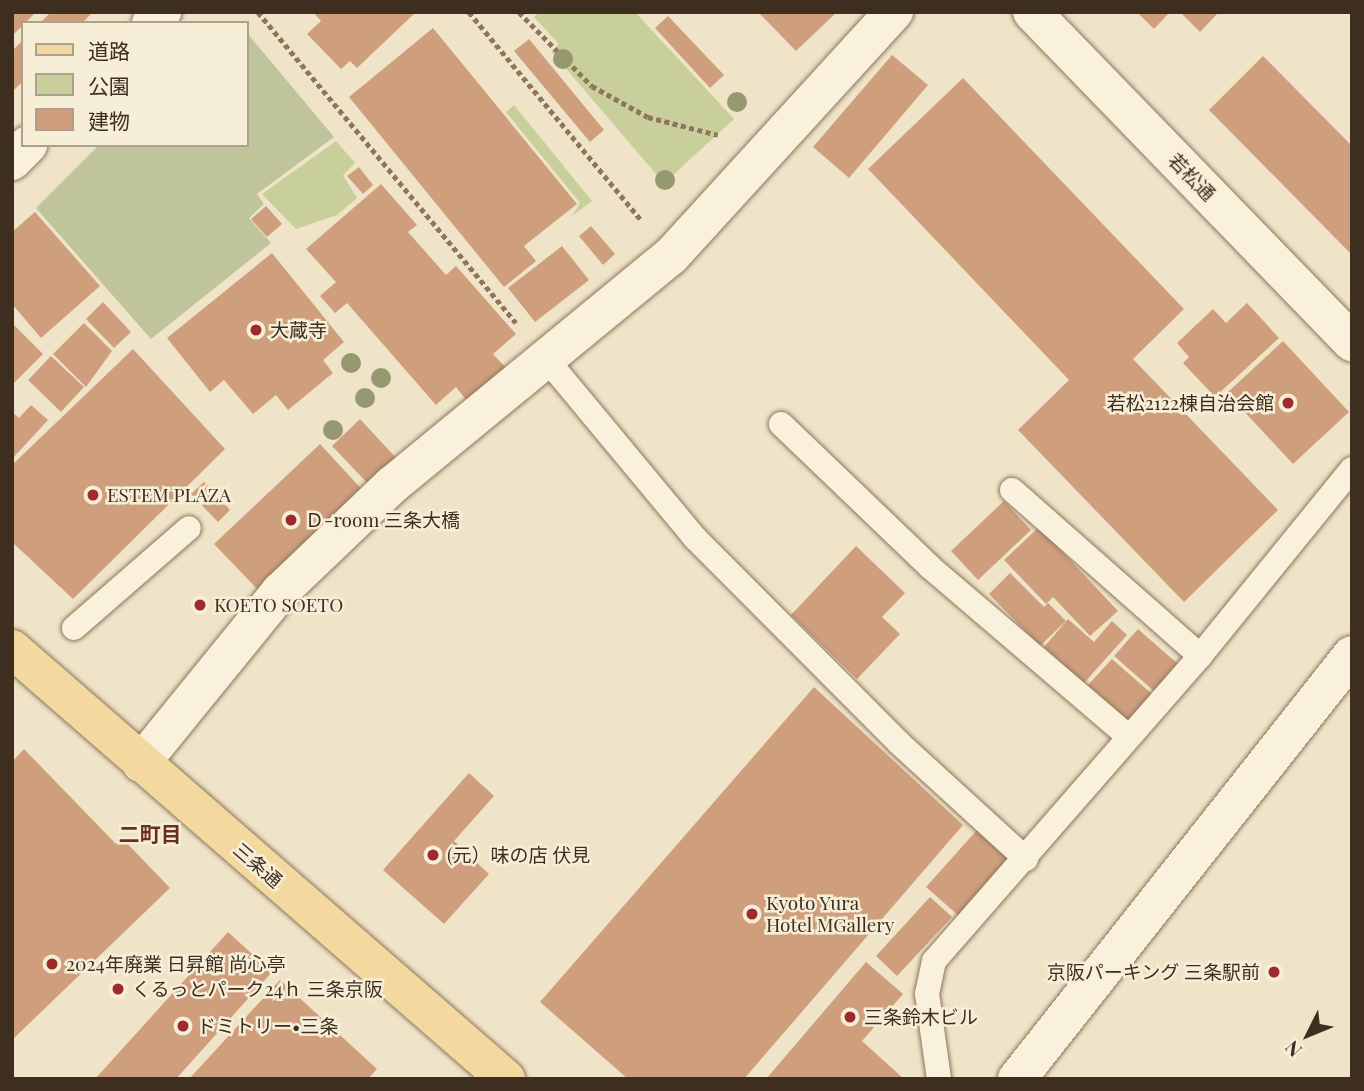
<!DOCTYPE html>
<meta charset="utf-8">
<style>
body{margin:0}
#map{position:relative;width:1364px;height:1091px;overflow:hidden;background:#f0e4c8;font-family:"Playfair Display","Noto Sans JP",serif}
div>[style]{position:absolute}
.green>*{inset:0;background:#c9cf9b}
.cemetery>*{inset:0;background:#bfc49a}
.building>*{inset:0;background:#cf9f7d}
.path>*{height:4.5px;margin-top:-2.25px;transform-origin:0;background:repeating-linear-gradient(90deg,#8d765c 0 5px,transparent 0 8.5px)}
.roads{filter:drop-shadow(0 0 2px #8d765c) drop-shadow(0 0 2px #8d765c)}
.lane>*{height:24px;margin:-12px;padding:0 12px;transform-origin:12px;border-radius:12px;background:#faf1dc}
.street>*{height:38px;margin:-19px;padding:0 19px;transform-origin:19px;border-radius:19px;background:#faf1dc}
.secondary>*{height:38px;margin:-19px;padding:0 19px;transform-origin:19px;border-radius:19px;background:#faf1dc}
.primary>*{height:38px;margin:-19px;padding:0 19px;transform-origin:19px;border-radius:19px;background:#f3d9a0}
.trees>*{width:20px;height:20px;margin:-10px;border-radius:50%;background:#96986f}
.dots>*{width:19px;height:19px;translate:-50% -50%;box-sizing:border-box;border:4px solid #f7eed8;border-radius:50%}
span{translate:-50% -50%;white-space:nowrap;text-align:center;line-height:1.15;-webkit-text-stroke:5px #f7eed8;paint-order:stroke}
.street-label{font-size:19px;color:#3d2e20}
.poi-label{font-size:19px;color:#3d2e20}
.left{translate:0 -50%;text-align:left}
.right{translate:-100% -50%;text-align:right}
.neighbourhood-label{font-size:21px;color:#6b2e1e;font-weight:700}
.frame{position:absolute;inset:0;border:14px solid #3d2e20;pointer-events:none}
.legend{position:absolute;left:21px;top:21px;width:228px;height:126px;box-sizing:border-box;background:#f7eed8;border:2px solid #ada18e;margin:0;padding:9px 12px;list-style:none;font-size:21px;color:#3d2e20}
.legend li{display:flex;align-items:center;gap:14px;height:35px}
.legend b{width:35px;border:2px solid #ada18e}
.north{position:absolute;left:1273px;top:1000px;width:70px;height:70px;-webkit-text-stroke:5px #f7eed8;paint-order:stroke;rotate:227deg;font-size:19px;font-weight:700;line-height:28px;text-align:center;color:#3d2e20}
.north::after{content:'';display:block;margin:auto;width:24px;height:32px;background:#3d2e20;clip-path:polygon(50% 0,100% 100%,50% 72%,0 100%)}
</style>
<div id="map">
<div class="green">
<i style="clip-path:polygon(539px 12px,635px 12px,734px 119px,673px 175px,656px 174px,551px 51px,559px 44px,534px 17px)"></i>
<i style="clip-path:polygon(514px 105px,592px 201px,572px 216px,580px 203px,506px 112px)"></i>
<i style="clip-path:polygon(336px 141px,355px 163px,343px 175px,357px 198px,337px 215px,296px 229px,262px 194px)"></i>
</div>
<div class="cemetery">
<i style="clip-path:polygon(247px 33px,334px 137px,257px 194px,264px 204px,249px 218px,271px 243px,151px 339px,36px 208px,99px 145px,247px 145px)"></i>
</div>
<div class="building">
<i style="clip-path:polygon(12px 12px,36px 12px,12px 36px)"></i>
<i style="clip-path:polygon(51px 12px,93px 12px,82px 23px,40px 23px)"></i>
<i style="clip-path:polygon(313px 12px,416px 12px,357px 68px,350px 61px,341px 69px,307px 34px,321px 21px)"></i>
<i style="clip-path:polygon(758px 12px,837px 12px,796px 51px)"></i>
<i style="clip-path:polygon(1137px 12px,1170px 12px,1154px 29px)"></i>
<i style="clip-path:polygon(1180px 12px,1219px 12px,1200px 32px)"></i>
<i style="clip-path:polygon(668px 16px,724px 75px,710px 88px,655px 28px)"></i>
<i style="clip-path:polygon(433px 28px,577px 204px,524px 246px,536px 261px,504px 287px,349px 97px)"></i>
<i style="clip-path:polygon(529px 39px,604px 130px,590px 142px,514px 51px)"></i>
<i style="clip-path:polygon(23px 40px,23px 81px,12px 92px,12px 51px)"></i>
<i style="clip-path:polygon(892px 55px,928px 85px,849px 178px,813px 147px)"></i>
<i style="clip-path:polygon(1263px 56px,1352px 146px,1352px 255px,1209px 110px)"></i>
<i style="clip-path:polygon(963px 78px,1184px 309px,1133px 359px,1278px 510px,1184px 602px,1018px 430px,1069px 380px,868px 169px)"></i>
<i style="clip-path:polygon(359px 167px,373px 185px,363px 194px,347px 176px)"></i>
<i style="clip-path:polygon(381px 184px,417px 225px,408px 232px,446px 275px,456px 266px,516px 334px,493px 354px,506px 368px,467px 401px,456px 387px,436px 405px,347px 303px,335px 313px,320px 296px,336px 282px,306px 249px)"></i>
<i style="clip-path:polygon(266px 206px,282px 224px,267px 237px,251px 219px)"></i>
<i style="clip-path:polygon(35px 212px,100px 286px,41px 338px,12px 304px,12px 232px)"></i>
<i style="clip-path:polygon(591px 226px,615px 254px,603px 265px,579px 236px)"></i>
<i style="clip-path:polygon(562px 246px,589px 280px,535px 322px,508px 288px)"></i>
<i style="clip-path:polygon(272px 253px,344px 342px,323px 360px,333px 373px,288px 410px,276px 395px,253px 414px,224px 380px,210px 392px,167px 338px)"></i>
<i style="clip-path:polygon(103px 302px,131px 332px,114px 348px,86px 319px)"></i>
<i style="clip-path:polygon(1247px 303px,1279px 338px,1215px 397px,1183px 363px,1189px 357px,1177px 343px,1213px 309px,1226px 323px)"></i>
<i style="clip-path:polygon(12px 323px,43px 354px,12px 385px)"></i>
<i style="clip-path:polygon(84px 323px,112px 351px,86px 387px,53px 354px)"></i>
<i style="clip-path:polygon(1283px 341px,1349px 412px,1293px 464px,1227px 393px)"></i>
<i style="clip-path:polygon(133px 349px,225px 449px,73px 599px,12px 542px,12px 465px)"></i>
<i style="clip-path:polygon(51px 356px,84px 387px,61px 412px,28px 380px)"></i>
<i style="clip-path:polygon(31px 405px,48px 420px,12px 459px,12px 412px,19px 418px)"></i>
<i style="clip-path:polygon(360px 419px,399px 461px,372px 488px,332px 446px)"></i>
<i style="clip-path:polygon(320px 444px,368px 496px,263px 595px,214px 544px)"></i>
<i style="clip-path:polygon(204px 482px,230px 510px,218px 522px,191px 494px)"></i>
<i style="clip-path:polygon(1004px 501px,1031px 530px,978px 580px,951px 551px)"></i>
<i style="clip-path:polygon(1039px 527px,1118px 611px,1090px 636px,1053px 597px,1046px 604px,1004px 560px)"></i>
<i style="clip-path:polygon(856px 546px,905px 593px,882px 617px,900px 634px,857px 679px,791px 615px)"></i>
<i style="clip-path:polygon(1010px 573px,1044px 607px,1048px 603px,1066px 621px,1040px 646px,989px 594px)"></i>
<i style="clip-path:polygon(1068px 619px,1094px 642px,1112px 621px,1127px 635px,1084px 683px,1044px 647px)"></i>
<i style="clip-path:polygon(1138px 629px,1178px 664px,1154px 691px,1114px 656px)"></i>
<i style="clip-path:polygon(1112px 659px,1152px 694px,1129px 721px,1088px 685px)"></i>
<i style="clip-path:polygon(814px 687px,963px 825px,744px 1079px,628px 1079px,540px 1002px)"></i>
<i style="clip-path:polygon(24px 749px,116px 844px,122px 838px,170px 888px,12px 1040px,12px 762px)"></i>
<i style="clip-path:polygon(469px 773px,494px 796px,454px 841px,489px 874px,444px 924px,383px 870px)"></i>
<i style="clip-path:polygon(977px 830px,1011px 861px,960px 917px,926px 887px)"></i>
<i style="clip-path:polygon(930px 897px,952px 917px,897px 976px,876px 956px)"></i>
<i style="clip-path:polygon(228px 932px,272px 972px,176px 1079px,95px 1079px)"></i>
<i style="clip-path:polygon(866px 962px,903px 994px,862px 1041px,904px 1079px,766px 1079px)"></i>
<i style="clip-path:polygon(280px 980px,377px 1069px,368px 1079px,189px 1079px)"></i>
</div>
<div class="path">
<i style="left:258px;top:12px;width:404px;rotate:50.3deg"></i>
<i style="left:469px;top:12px;width:270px;rotate:50.4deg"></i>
<i style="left:519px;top:12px;width:104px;rotate:45.4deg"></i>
<i style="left:592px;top:86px;width:64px;rotate:29deg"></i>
<i style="left:648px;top:117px;width:72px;rotate:14.4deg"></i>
</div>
<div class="roads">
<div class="lane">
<i style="left:548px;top:361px;width:230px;rotate:50.3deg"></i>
<i style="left:695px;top:538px;width:289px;rotate:45.1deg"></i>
<i style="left:899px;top:743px;width:172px;rotate:42.4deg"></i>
<i style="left:781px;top:424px;width:207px;rotate:43.8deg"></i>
<i style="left:930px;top:567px;width:260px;rotate:40.5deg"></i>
<i style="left:1012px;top:490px;width:251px;rotate:41.4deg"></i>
<i style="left:74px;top:628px;width:152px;rotate:-41deg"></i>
<i style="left:939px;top:1079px;width:86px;rotate:-98deg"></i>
<i style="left:927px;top:994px;width:34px;rotate:-78deg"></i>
<i style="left:934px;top:961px;width:405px;rotate:-48.9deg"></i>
<i style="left:1200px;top:656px;width:241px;rotate:-50.9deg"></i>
</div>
<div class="street">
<i style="left:141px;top:763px;width:222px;rotate:-50.9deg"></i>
<i style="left:281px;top:591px;width:153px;rotate:-43.7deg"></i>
<i style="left:392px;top:485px;width:361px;rotate:-39.4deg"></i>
<i style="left:671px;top:256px;width:331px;rotate:-47.6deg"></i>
</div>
<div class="secondary">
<i style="left:1032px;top:12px;width:460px;rotate:45.9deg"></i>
<i style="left:151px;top:23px;width:16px;rotate:-45deg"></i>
<i style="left:12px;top:161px;width:23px;rotate:-45deg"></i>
<i style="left:1017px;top:1079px;width:540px;rotate:-51.69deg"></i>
</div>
<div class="primary">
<i style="left:12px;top:649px;width:655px;rotate:41.04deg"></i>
</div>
</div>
<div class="trees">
<i style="left:563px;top:59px"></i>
<i style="left:737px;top:102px"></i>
<i style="left:665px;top:180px"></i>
<i style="left:351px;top:363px"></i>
<i style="left:381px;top:378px"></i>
<i style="left:365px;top:398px"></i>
<i style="left:333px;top:430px"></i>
</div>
<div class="dots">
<i style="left:256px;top:330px;background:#9e2a2b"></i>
<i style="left:1288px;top:403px;background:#9e2a2b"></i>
<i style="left:93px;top:495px;background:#9e2a2b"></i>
<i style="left:291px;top:520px;background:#9e2a2b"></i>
<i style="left:200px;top:605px;background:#9e2a2b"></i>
<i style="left:433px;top:855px;background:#9e2a2b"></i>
<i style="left:752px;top:914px;background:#9e2a2b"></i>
<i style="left:52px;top:964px;background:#9e2a2b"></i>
<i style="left:1274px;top:972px;background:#9e2a2b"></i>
<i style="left:118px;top:989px;background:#9e2a2b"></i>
<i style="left:850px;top:1017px;background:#9e2a2b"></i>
<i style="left:183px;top:1026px;background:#9e2a2b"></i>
</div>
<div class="street-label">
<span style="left:1192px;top:177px;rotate:46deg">若松通</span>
<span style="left:258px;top:865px;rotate:41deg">三条通</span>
</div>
<div class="poi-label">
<span class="left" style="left:270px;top:330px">大蔵寺</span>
<span class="right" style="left:1274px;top:403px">若松2122棟自治会館</span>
<span class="left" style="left:107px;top:495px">ESTEM PLAZA</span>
<span class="left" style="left:305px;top:520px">Ｄ-room 三条大橋</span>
<span class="left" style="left:214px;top:605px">KOETO SOETO</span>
<span class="left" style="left:447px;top:855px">(元）味の店 伏見</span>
<span class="left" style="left:766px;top:914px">Kyoto Yura<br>Hotel MGallery</span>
<span class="left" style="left:66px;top:964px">2024年廃業 日昇館 尚心亭</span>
<span class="right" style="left:1260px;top:972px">京阪パーキング 三条駅前</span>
<span class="left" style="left:132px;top:989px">くるっとパーク24ｈ 三条京阪</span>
<span class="left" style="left:864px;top:1017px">三条鈴木ビル</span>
<span class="left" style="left:197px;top:1026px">ドミトリー•三条</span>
</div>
<div class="neighbourhood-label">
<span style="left:150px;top:833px">二町目</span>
</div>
<div class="frame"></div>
<ul class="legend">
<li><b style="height:9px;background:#f3d9a0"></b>道路</li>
<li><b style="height:19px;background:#c9cf9b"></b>公園</li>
<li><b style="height:19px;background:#cf9f7d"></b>建物</li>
</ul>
<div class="north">N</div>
</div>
